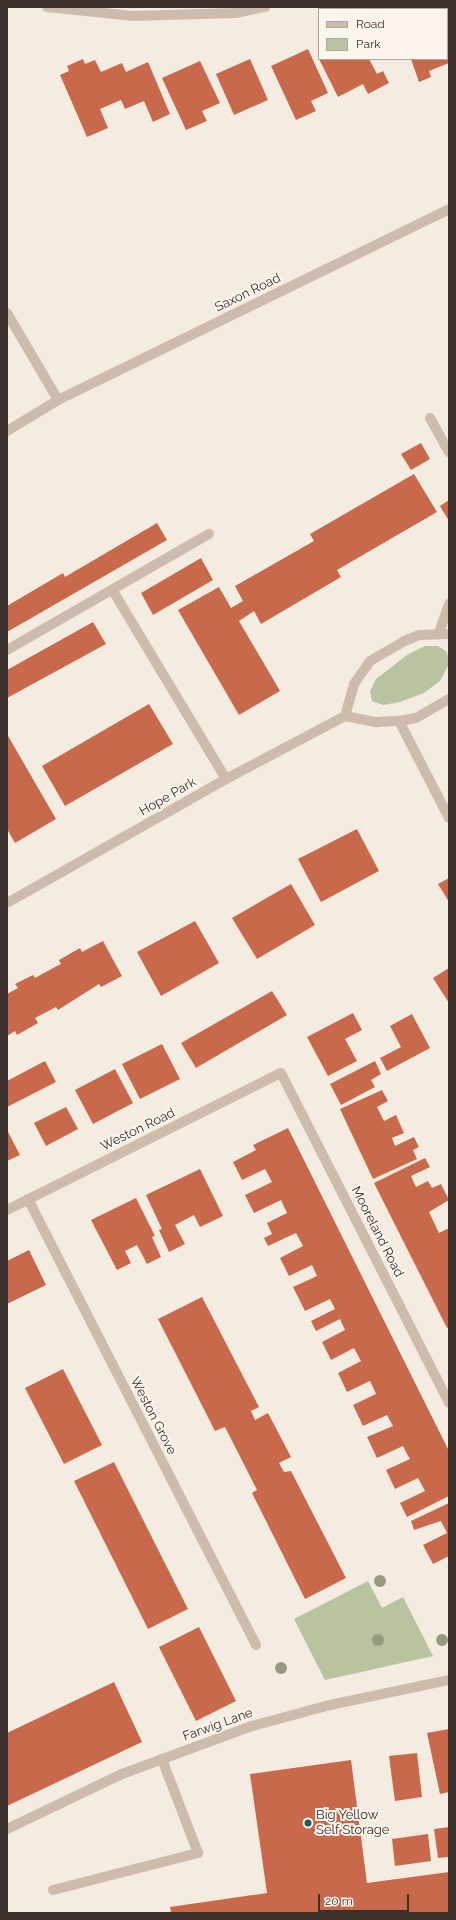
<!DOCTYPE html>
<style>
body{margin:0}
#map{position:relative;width:456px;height:1920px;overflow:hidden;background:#f4ebe1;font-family:Raleway,sans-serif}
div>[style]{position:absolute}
.green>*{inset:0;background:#b8c4a0}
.building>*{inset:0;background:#c8694b}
.service>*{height:10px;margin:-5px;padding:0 5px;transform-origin:5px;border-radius:5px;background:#cdbbac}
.minor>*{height:10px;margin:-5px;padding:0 5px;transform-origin:5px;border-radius:5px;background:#cdbbac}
.tertiary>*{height:10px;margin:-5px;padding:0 5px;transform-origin:5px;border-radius:5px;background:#cdbbac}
.trees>*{width:12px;height:12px;margin:-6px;border-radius:50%;background:#969b7f}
.dots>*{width:11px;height:11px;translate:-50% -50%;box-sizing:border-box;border:2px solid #fbf5ee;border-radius:50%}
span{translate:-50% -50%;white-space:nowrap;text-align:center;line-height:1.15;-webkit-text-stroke:4px #fbf5ee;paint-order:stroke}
.street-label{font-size:13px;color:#3b302b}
.poi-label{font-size:13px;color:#3b302b}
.left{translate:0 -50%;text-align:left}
.frame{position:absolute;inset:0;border:8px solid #3b302b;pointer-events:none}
.legend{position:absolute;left:318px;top:8px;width:130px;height:52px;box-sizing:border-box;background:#fbf5ee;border:1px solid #aea6a0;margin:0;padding:5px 7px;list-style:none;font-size:12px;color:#3b302b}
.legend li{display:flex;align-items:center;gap:8px;height:20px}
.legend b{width:20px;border:1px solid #aea6a0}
.scale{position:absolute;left:318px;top:1894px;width:91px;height:18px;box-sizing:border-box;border:2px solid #3b302b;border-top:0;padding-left:5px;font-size:12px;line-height:14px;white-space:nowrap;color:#3b302b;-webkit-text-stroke:3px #fbf5ee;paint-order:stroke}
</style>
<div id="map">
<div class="green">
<i style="clip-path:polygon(425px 646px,438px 646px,447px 652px,449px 664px,440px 681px,424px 693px,400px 702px,383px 705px,372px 701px,370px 691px,376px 679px,407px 655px)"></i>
<i style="clip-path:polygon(368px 1581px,382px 1608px,403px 1597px,433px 1656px,325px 1680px,294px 1619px)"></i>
</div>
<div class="building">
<i style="clip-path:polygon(440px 7px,449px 8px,449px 63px,429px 71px,431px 77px,419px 82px,411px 59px,447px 59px,447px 9px,435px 9px)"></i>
<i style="clip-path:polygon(308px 49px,328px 93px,311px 101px,316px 111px,296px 120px,271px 66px)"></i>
<i style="clip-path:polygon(83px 59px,85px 64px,95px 60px,101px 72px,122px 63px,126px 72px,148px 62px,170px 114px,153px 122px,144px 101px,125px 109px,121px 100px,100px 109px,108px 128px,87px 137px,60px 75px,69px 71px,67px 66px)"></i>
<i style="clip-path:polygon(250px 59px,268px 100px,234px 115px,216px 74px)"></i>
<i style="clip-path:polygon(319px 59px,369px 59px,377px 74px,383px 71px,389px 83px,368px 94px,363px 84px,338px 97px)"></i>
<i style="clip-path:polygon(200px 61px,220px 103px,202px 111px,207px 121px,186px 130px,162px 78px)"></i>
<i style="clip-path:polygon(421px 443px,430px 459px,411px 470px,401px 454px)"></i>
<i style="clip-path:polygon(414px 474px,437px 512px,337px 570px,341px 577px,261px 624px,254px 611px,239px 621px,280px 691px,239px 715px,178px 610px,219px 587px,231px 608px,243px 601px,235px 586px,314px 541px,310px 534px)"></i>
<i style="clip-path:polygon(449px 500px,449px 521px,440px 506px)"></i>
<i style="clip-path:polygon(157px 523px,167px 540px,7px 632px,7px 606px,63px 573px,65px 577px)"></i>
<i style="clip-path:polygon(201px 558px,213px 580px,153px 615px,141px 593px)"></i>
<i style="clip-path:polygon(93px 622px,106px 644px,7px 698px,7px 670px)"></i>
<i style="clip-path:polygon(149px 704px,173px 744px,65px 806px,42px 766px)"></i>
<i style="clip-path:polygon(7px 734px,56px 819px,15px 843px,7px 829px)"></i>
<i style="clip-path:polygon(357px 829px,379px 871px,321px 902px,298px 859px)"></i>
<i style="clip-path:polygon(449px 878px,449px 902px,438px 884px)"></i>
<i style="clip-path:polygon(291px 884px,315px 925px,257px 959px,232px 918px)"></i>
<i style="clip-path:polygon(195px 921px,219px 963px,161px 996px,137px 952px)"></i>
<i style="clip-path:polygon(103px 941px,122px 976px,101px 987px,99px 984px,58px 1010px,56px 1007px,35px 1018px,38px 1023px,17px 1035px,15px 1031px,7px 1036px,7px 994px,18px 988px,15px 984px,33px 975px,35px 978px,55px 967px,61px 964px,59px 960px,80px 948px,82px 952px)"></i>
<i style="clip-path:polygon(449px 968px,449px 1003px,433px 978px)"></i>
<i style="clip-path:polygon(272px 991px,287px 1015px,196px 1068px,181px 1043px)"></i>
<i style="clip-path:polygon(353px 1013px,362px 1030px,345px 1039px,357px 1061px,328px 1076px,307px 1037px)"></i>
<i style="clip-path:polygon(412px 1014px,430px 1048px,387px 1071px,380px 1058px,401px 1047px,390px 1026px)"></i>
<i style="clip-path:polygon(162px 1044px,180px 1079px,140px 1099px,122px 1064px)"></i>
<i style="clip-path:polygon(45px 1061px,56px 1082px,7px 1107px,7px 1081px)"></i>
<i style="clip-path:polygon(375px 1061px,381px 1074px,371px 1080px,375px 1087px,341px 1105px,330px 1084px)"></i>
<i style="clip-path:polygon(115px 1069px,133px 1103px,93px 1124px,75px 1090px)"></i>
<i style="clip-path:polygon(382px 1090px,388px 1101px,377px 1107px,384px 1121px,396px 1115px,404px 1133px,392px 1138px,395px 1146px,414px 1137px,419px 1147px,413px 1150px,417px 1159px,373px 1179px,340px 1109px)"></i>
<i style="clip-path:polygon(66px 1107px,78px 1129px,46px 1146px,34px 1123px)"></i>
<i style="clip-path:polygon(288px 1128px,449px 1451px,449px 1496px,407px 1517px,400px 1503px,425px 1491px,418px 1478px,395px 1489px,386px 1470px,410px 1459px,407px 1454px,403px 1446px,377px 1458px,367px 1437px,393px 1426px,387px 1415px,363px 1426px,353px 1405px,376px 1394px,370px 1381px,347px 1392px,338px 1373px,361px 1361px,354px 1348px,331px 1360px,322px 1342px,345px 1330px,340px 1319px,316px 1331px,311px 1321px,335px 1309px,330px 1299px,305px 1311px,293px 1287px,317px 1276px,312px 1265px,289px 1276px,280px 1258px,303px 1246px,296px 1233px,268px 1246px,264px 1238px,272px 1234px,267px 1223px,287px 1213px,281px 1200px,254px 1213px,245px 1195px,272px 1182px,265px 1169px,242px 1180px,233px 1162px,256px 1150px,253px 1145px)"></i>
<i style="clip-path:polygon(7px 1130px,20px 1155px,7px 1161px)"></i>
<i style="clip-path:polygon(425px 1158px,430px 1167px,411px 1176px,416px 1187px,428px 1181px,432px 1188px,441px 1184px,449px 1200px,429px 1212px,439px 1233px,449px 1228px,449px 1327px,447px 1328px,374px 1183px)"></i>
<i style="clip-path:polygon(200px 1169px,223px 1216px,200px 1227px,194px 1215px,175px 1225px,185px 1244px,169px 1252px,159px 1230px,162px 1229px,146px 1195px)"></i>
<i style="clip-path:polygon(136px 1198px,155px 1236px,152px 1237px,161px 1257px,147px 1264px,137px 1245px,125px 1251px,131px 1263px,117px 1270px,91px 1220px)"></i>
<i style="clip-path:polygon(29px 1250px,46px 1285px,7px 1304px,7px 1261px)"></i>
<i style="clip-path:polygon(202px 1297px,259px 1407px,251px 1411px,255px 1420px,268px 1413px,291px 1457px,279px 1463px,284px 1472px,291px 1471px,346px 1578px,305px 1599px,252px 1493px,257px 1490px,225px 1427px,215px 1431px,158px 1319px)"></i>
<i style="clip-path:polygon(63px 1369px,102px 1445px,64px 1464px,25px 1388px)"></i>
<i style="clip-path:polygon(114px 1462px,188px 1609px,148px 1629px,74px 1481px)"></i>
<i style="clip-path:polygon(449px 1503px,449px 1556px,433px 1564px,423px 1545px,447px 1533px,441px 1521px,414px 1530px,411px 1521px)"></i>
<i style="clip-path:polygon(199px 1627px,236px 1701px,196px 1721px,159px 1647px)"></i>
<i style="clip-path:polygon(114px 1682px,142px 1742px,7px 1806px,7px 1733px)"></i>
<i style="clip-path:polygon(449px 1729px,449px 1792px,440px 1794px,427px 1733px)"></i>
<i style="clip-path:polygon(417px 1753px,422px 1797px,395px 1801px,389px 1756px)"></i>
<i style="clip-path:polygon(351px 1760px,367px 1883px,449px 1872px,449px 1913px,171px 1913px,170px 1907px,267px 1893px,250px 1774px)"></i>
<i style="clip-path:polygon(449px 1827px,449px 1857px,438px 1858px,434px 1829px)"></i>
<i style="clip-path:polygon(428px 1834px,431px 1861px,395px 1866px,392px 1839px)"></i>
</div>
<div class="service">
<i style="left:430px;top:418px;width:39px;rotate:61deg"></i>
<i style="left:113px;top:591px;width:219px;rotate:59deg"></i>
<i style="left:439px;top:633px;width:31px;rotate:-71deg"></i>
<i style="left:7px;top:650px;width:233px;rotate:-29.9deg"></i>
<i style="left:399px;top:721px;width:109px;rotate:62.7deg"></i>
<i style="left:53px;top:1890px;width:150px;rotate:-14.3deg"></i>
<i style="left:198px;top:1853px;width:101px;rotate:-111deg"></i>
</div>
<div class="minor">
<i style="left:7px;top:313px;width:101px;rotate:59.6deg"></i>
<i style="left:58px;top:400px;width:60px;rotate:148.7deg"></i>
<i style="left:58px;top:400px;width:435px;rotate:-26deg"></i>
<i style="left:345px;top:716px;width:33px;rotate:-74deg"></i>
<i style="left:354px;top:684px;width:28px;rotate:-55deg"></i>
<i style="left:370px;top:661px;width:39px;rotate:-30deg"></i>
<i style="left:404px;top:641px;width:17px;rotate:-21deg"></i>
<i style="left:420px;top:635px;width:29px;rotate:-2deg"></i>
<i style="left:7px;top:903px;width:252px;rotate:-29.5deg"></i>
<i style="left:226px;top:779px;width:135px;rotate:-27.9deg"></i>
<i style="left:345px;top:716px;width:33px;rotate:11deg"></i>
<i style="left:377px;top:722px;width:22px;rotate:-3deg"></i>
<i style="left:399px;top:721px;width:17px;rotate:-10deg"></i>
<i style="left:416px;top:718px;width:38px;rotate:-30deg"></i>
<i style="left:28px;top:1199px;width:501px;rotate:62.92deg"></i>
<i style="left:7px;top:1210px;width:306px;rotate:-26.6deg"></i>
<i style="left:281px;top:1073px;width:370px;rotate:63deg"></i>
<i style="left:7px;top:1829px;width:127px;rotate:-25.6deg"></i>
<i style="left:122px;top:1774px;width:139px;rotate:-20.3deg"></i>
<i style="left:252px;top:1726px;width:81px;rotate:-15.1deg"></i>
<i style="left:330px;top:1705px;width:122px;rotate:-11.9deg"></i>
</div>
<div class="tertiary">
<i style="left:47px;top:7px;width:85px;rotate:6deg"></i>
<i style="left:132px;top:16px;width:104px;rotate:-1.7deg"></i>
<i style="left:236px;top:13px;width:30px;rotate:-12deg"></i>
</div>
<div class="trees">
<i style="left:380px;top:1581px"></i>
<i style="left:378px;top:1640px"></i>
<i style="left:442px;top:1640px"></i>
<i style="left:281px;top:1668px"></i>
</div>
<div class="dots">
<i style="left:308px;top:1823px;background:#1f5a5e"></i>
</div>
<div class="street-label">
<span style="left:248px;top:293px;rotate:-26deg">Saxon Road</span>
<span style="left:168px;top:797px;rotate:-30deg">Hope Park</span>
<span style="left:138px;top:1130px;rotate:-26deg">Weston Road</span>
<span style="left:377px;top:1232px;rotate:63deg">Mooreland Road</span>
<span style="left:153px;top:1416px;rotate:63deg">Weston Grove</span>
<span style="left:218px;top:1725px;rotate:-20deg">Farwig Lane</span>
</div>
<div class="poi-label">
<span class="left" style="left:316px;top:1823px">Big Yellow<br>Self Storage</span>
</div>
<div class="frame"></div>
<ul class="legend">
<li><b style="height:5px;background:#cdbbac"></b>Road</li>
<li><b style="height:11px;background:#b8c4a0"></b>Park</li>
</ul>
<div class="scale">20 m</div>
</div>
